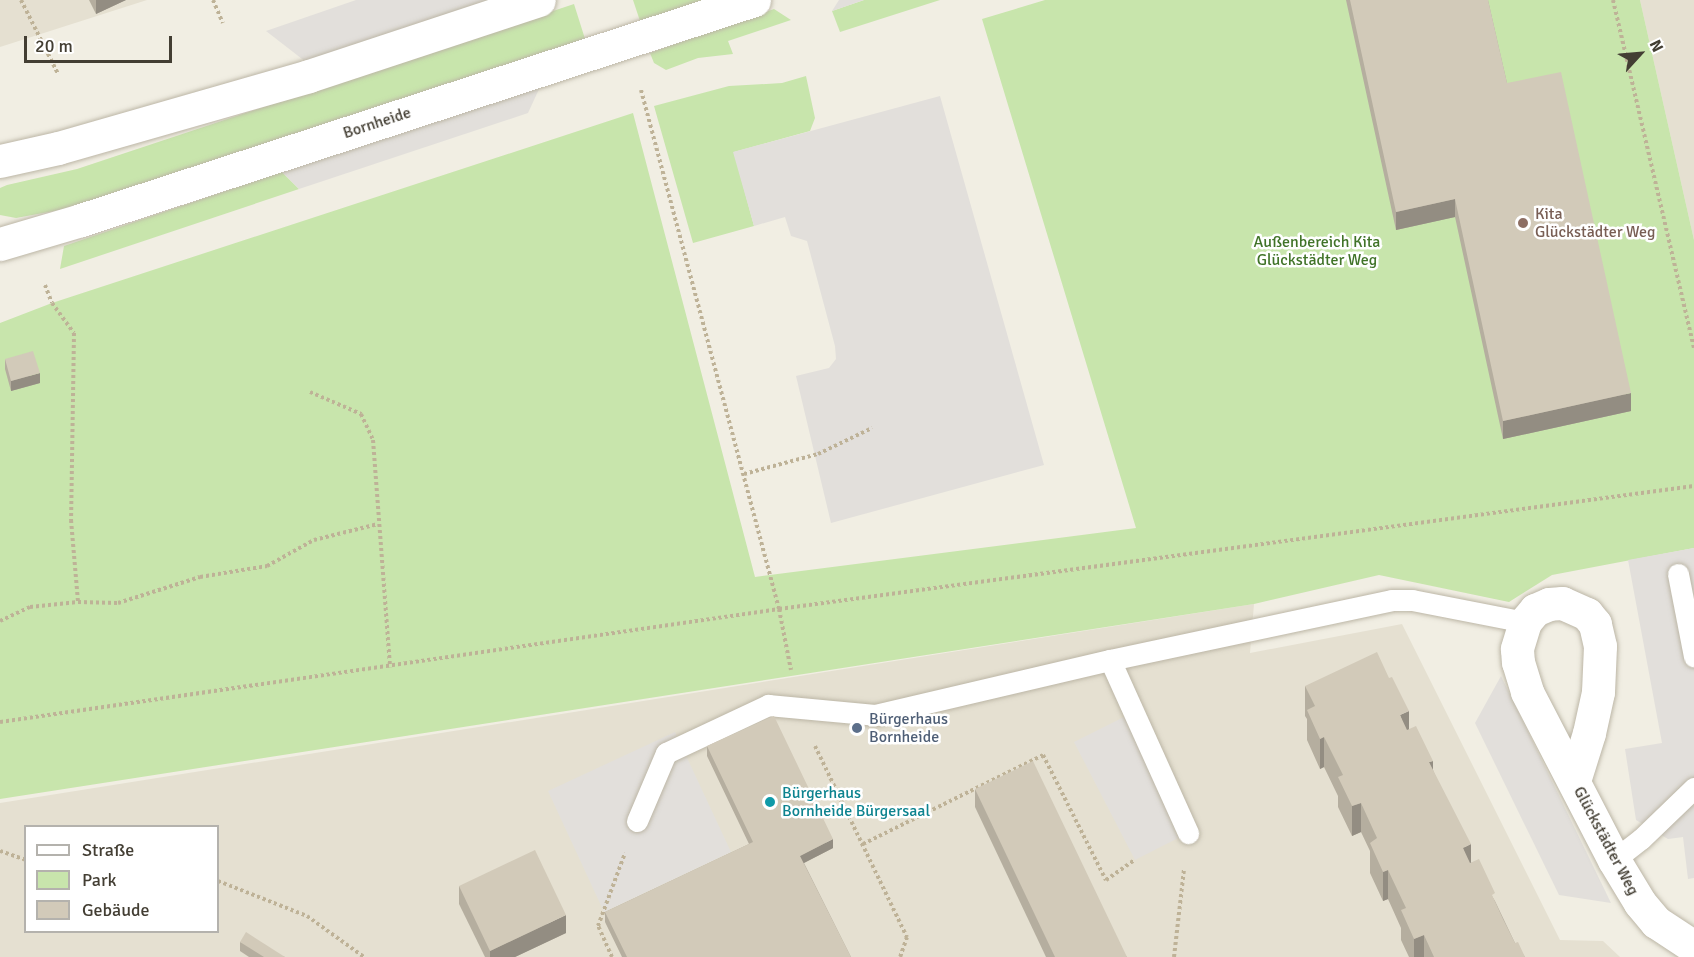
<!DOCTYPE html>
<meta charset="utf-8">
<style>
body{margin:0}
#map{position:relative;width:1694px;height:957px;overflow:hidden;background:#f1eee3;font-family:Signika,sans-serif}
div>[style]{position:absolute}
.residential>*{inset:0;background:#e5e0d1}
.green>*{inset:0;background:#c8e5ac}
.parking>*{inset:0;background:#e2dfdb}
.path>*{height:4px;margin-top:-2px;transform-origin:0;background:repeating-linear-gradient(90deg,#beb297 0 3px,transparent 0 6px)}
.roads{filter:drop-shadow(0 0 2px #bcb6a6) drop-shadow(0 0 2px #bcb6a6)}
.service>*{height:21px;margin:-10.5px;padding:0 10.5px;transform-origin:10.5px;border-radius:10.5px;background:#fff}
.minor>*{height:33px;margin:-16.5px;padding:0 16.5px;transform-origin:16.5px;border-radius:16.5px;background:#fff}
.tertiary>*{height:33px;margin:-16.5px;padding:0 16.5px;transform-origin:16.5px;border-radius:16.5px;background:#fff}
.wall>*{inset:0;background:#b5ae9f}
.shaded-wall>*{inset:0;background:#938d82}
.building>*{inset:0;background:#d2cab9}
.dots>*{width:16px;height:16px;translate:-50% -50%;box-sizing:border-box;border:3px solid #fff;border-radius:50%}
span{translate:-50% -50%;white-space:nowrap;text-align:center;line-height:1.15;-webkit-text-stroke:5px #fff;paint-order:stroke}
.street-label{font-size:16px;color:#433e33}
.education-label{font-size:16px;color:#785e54}
.left{translate:0 -50%;text-align:left}
.park-label{font-size:16px;color:#407328}
.service-label{font-size:16px;color:#4e5e75}
.culture-label{font-size:16px;color:#0d838f}
.legend{position:absolute;left:24px;top:825px;width:195px;height:108px;box-sizing:border-box;background:#fff;border:2px solid #b4b2ad;margin:0;padding:8px 10px;list-style:none;font-size:18px;color:#433e33}
.legend li{display:flex;align-items:center;gap:12px;height:30px}
.legend b{width:30px;border:2px solid #b4b2ad}
.north{position:absolute;left:1610px;top:24px;width:60px;height:60px;-webkit-text-stroke:4px #fff;paint-order:stroke;rotate:64deg;font-size:16px;font-weight:700;line-height:24px;text-align:center;color:#433e33}
.north::after{content:'';display:block;margin:auto;width:21px;height:27px;background:#433e33;clip-path:polygon(50% 0,100% 100%,50% 72%,0 100%)}
.scale{position:absolute;left:24px;top:36px;width:148px;height:27px;box-sizing:border-box;border:3px solid #433e33;border-top:0;padding-left:8px;font-size:18px;line-height:21px;white-space:nowrap;color:#433e33;-webkit-text-stroke:4px #fff;paint-order:stroke}
</style>
<div id="map">
<div class="residential">
<i style="clip-path:polygon(0 0,147px 0,0 47px)"></i>
<i style="clip-path:polygon(1640px 0,1694px 0,1694px 240px)"></i>
<i style="clip-path:polygon(evenodd,1254px 604px,1250px 653px,1402px 624px,1560px 940px,1603px 941px,1620px 957px,0 957px,0 803px,1254px 604px,26px 826px,218px 826px,218px 932px,26px 932px,26px 826px)"></i>
</div>
<div class="green">
<i style="clip-path:polygon(633px 0,712px 0,641px 24px)"></i>
<i style="clip-path:polygon(864px 0,940px 0,840px 32px,832px 11px)"></i>
<i style="clip-path:polygon(1045px 0,1640px 0,1694px 240px,1694px 548px,1552px 575px,1509px 602px,1379px 575px,1254px 604px,0 799px,0 323px,52px 303px,633px 113px,755px 577px,1136px 528px,982px 19px)"></i>
<i style="clip-path:polygon(574px 4px,586px 42px,92px 204px,16px 218px,0 215px,0 188px,7px 185px,77px 169px)"></i>
<i style="clip-path:polygon(774px 9px,791px 20px,728px 41px,733px 54px,698px 58px,666px 70px,654px 63px,650px 53px)"></i>
<i style="clip-path:polygon(806px 76px,815px 118px,810px 131px,734px 152px,754px 226px,693px 243px,654px 106px,729px 86px,782px 83px)"></i>
<i style="clip-path:polygon(282px 172px,299px 189px,60px 269px,64px 246px)"></i>
</div>
<div class="parking">
<i style="clip-path:polygon(356px 0,500px 0,306px 62px,266px 31px)"></i>
<i style="clip-path:polygon(839px 0,864px 0,832px 11px)"></i>
<i style="clip-path:polygon(540px 87px,528px 113px,299px 189px,282px 172px)"></i>
<i style="clip-path:polygon(940px 96px,1044px 465px,831px 523px,796px 376px,829px 368px,836px 359px,835px 346px,807px 241px,791px 236px,785px 217px,754px 226px,733px 152px)"></i>
<i style="clip-path:polygon(1694px 548px,1694px 878px,1688px 879px,1683px 837px,1668px 839px,1636px 820px,1625px 749px,1662px 743px,1628px 560px)"></i>
<i style="clip-path:polygon(1501px 676px,1611px 903px,1559px 895px,1475px 723px)"></i>
<i style="clip-path:polygon(1128px 715px,1188px 833px,1135px 860px,1074px 742px)"></i>
<i style="clip-path:polygon(675px 732px,731px 852px,604px 912px,548px 791px)"></i>
</div>
<div class="path">
<i style="left:21px;top:0;width:83px;rotate:63.4deg"></i>
<i style="left:213px;top:0;width:25px;rotate:67deg"></i>
<i style="left:1613px;top:0;width:357px;rotate:76.9deg"></i>
<i style="left:641px;top:90px;width:537px;rotate:75.11deg"></i>
<i style="left:779px;top:609px;width:62px;rotate:78.9deg"></i>
<i style="left:45px;top:285px;width:19px;rotate:69deg"></i>
<i style="left:52px;top:303px;width:37px;rotate:54deg"></i>
<i style="left:74px;top:333px;width:187px;rotate:90.9deg"></i>
<i style="left:71px;top:520px;width:82px;rotate:85.1deg"></i>
<i style="left:310px;top:392px;width:56px;rotate:23.3deg"></i>
<i style="left:361px;top:414px;width:29px;rotate:65deg"></i>
<i style="left:373px;top:440px;width:228px;rotate:85.7deg"></i>
<i style="left:744px;top:474px;width:77px;rotate:-15.1deg"></i>
<i style="left:818px;top:454px;width:60px;rotate:-25.7deg"></i>
<i style="left:0;top:621px;width:33px;rotate:-25deg"></i>
<i style="left:30px;top:607px;width:48px;rotate:-5.9deg"></i>
<i style="left:78px;top:602px;width:40px;rotate:1.4deg"></i>
<i style="left:118px;top:603px;width:86px;rotate:-17.6deg"></i>
<i style="left:200px;top:577px;width:68px;rotate:-9.3deg"></i>
<i style="left:267px;top:566px;width:54px;rotate:-29deg"></i>
<i style="left:314px;top:540px;width:66px;rotate:-14deg"></i>
<i style="left:0;top:722px;width:787px;rotate:-8.25deg"></i>
<i style="left:779px;top:609px;width:923px;rotate:-7.66deg"></i>
<i style="left:815px;top:746px;width:212px;rotate:64.3deg"></i>
<i style="left:907px;top:937px;width:21px;rotate:109deg"></i>
<i style="left:863px;top:844px;width:201px;rotate:-26.3deg"></i>
<i style="left:1043px;top:755px;width:140px;rotate:63.3deg"></i>
<i style="left:1106px;top:880px;width:35px;rotate:-35deg"></i>
<i style="left:0;top:851px;width:28px;rotate:19deg"></i>
<i style="left:218px;top:881px;width:96px;rotate:21.5deg"></i>
<i style="left:307px;top:916px;width:70px;rotate:35.7deg"></i>
<i style="left:612px;top:957px;width:34px;rotate:-114deg"></i>
<i style="left:598px;top:926px;width:78px;rotate:-69.7deg"></i>
<i style="left:1174px;top:957px;width:89px;rotate:-83.5deg"></i>
</div>
<div class="roads">
<div class="service">
<i style="left:1678px;top:574px;width:84px;rotate:79deg"></i>
<i style="left:1110px;top:660px;width:190px;rotate:65.7deg"></i>
<i style="left:637px;top:821px;width:74px;rotate:-66.9deg"></i>
<i style="left:666px;top:753px;width:113px;rotate:-25.2deg"></i>
<i style="left:768px;top:705px;width:107px;rotate:5.3deg"></i>
<i style="left:875px;top:715px;width:241px;rotate:-13.2deg"></i>
<i style="left:1110px;top:660px;width:288px;rotate:-12deg"></i>
<i style="left:1392px;top:600px;width:20px"></i>
<i style="left:1412px;top:600px;width:115px;rotate:11deg"></i>
<i style="left:1614px;top:860px;width:34px;rotate:-38deg"></i>
<i style="left:1641px;top:839px;width:74px;rotate:-43.9deg"></i>
</div>
<div class="minor">
<i style="left:1574px;top:781px;width:50px;rotate:-72.6deg"></i>
<i style="left:1589px;top:733px;width:42px;rotate:-77.6deg"></i>
<i style="left:1598px;top:692px;width:46px;rotate:-87.5deg"></i>
<i style="left:1600px;top:646px;width:23px;rotate:-103deg"></i>
<i style="left:1595px;top:624px;width:13px;rotate:-129deg"></i>
<i style="left:1587px;top:614px;width:27px;rotate:-156deg"></i>
<i style="left:1562px;top:603px;width:13px;rotate:176deg"></i>
<i style="left:1549px;top:604px;width:15px;rotate:157deg"></i>
<i style="left:1535px;top:610px;width:16px;rotate:130deg"></i>
<i style="left:1525px;top:622px;width:28px;rotate:107deg"></i>
<i style="left:1517px;top:649px;width:13px;rotate:86deg"></i>
<i style="left:1518px;top:662px;width:31px;rotate:73deg"></i>
<i style="left:1527px;top:692px;width:189px;rotate:62.6deg"></i>
<i style="left:1614px;top:860px;width:50px;rotate:58.8deg"></i>
<i style="left:1640px;top:903px;width:25px;rotate:50deg"></i>
<i style="left:1656px;top:922px;width:45px;rotate:33.3deg"></i>
</div>
<div class="tertiary">
<i style="left:0;top:161px;width:59px;rotate:-12.6deg"></i>
<i style="left:58px;top:148px;width:261px;rotate:-16deg"></i>
<i style="left:309px;top:76px;width:242px;rotate:-18.3deg"></i>
<i style="left:0;top:244px;width:84px;rotate:-16.5deg"></i>
<i style="left:81px;top:220px;width:708px;rotate:-18.1deg"></i>
</div>
</div>
<div class="wall">
<i style="clip-path:polygon(89px 0,126px 0,96px 14px)"></i>
<i style="clip-path:polygon(1346px 0,1488px 0,1507px 83px,1631px 411px,1503px 439px,1455px 217px,1396px 230px)"></i>
<i style="clip-path:polygon(5px 359px,40px 383px,11px 391px,5px 369px)"></i>
<i style="clip-path:polygon(1305px 686px,1409px 730px,1433px 770px,1471px 862px,1495px 901px,1515px 943px,1525px 957px,1409px 957px,1401px 940px,1401px 928px,1388px 899px,1383px 901px,1370px 873px,1370px 851px,1361px 832px,1352px 836px,1338px 807px,1338px 796px,1324px 767px,1320px 769px,1307px 740px,1307px 719px,1305px 716px)"></i>
<i style="clip-path:polygon(707px 746px,833px 848px,804px 863px,851px 957px,622px 957px,605px 922px,605px 912px,749px 844px,707px 756px)"></i>
<i style="clip-path:polygon(975px 789px,1127px 957px,1046px 957px,975px 807px)"></i>
<i style="clip-path:polygon(459px 886px,566px 933px,515px 957px,485px 957px,459px 904px)"></i>
<i style="clip-path:polygon(240px 942px,285px 957px,249px 957px,240px 951px)"></i>
</div>
<div class="shaded-wall">
<i style="clip-path:polygon(96px 0,126px 0,96px 14px)"></i>
<i style="clip-path:polygon(1455px 199px,1455px 217px,1396px 230px,1396px 212px)"></i>
<i style="clip-path:polygon(40px 373px,40px 383px,11px 391px,11px 381px)"></i>
<i style="clip-path:polygon(1631px 393px,1631px 411px,1503px 439px,1503px 421px)"></i>
<i style="clip-path:polygon(1409px 711px,1409px 741px,1400px 715px)"></i>
<i style="clip-path:polygon(1324px 737px,1324px 767px,1320px 769px,1320px 739px)"></i>
<i style="clip-path:polygon(1433px 761px,1433px 790px,1429px 762px)"></i>
<i style="clip-path:polygon(1361px 803px,1361px 832px,1352px 836px,1352px 806px)"></i>
<i style="clip-path:polygon(833px 839px,833px 848px,800px 865px,800px 856px)"></i>
<i style="clip-path:polygon(1471px 844px,1471px 874px,1463px 848px)"></i>
<i style="clip-path:polygon(1388px 870px,1388px 899px,1383px 901px,1383px 872px)"></i>
<i style="clip-path:polygon(566px 915px,566px 933px,515px 957px,490px 957px,490px 951px)"></i>
<i style="clip-path:polygon(1424px 935px,1424px 957px,1414px 957px,1414px 939px)"></i>
</div>
<div class="building">
<i style="clip-path:polygon(1350px 0,1488px 0,1507px 83px,1561px 72px,1631px 393px,1503px 421px,1455px 199px,1396px 212px)"></i>
<i style="clip-path:polygon(33px 351px,40px 373px,11px 381px,5px 359px)"></i>
<i style="clip-path:polygon(1377px 652px,1389px 678px,1392px 677px,1409px 711px,1400px 715px,1407px 730px,1416px 726px,1433px 761px,1429px 762px,1471px 844px,1463px 848px,1470px 863px,1479px 859px,1495px 893px,1492px 895px,1503px 919px,1515px 943px,1518px 942px,1525px 957px,1434px 957px,1424px 935px,1414px 939px,1401px 910px,1406px 908px,1388px 870px,1383px 872px,1370px 843px,1377px 838px,1361px 803px,1352px 806px,1338px 777px,1343px 775px,1324px 737px,1320px 739px,1307px 710px,1315px 706px,1305px 686px)"></i>
<i style="clip-path:polygon(774px 716px,833px 839px,800px 856px,851px 957px,627px 957px,605px 912px,753px 842px,707px 746px)"></i>
<i style="clip-path:polygon(1033px 761px,1127px 957px,1055px 957px,975px 789px)"></i>
<i style="clip-path:polygon(535px 850px,566px 915px,490px 951px,459px 886px)"></i>
<i style="clip-path:polygon(246px 932px,285px 957px,264px 957px,240px 942px)"></i>
</div>
<div class="dots">
<i style="left:1523px;top:223px;background:#8d6e63"></i>
<i style="left:857px;top:728px;background:#5c6f8a"></i>
<i style="left:770px;top:802px;background:#0f9aa8"></i>
</div>
<div class="street-label">
<span style="left:377px;top:123px;rotate:-18deg">Bornheide</span>
<span style="left:1606px;top:841px;rotate:62deg">Glückstädter Weg</span>
</div>
<div class="education-label">
<span class="left" style="left:1535px;top:223px">Kita<br>Glückstädter Weg</span>
</div>
<div class="park-label">
<span style="left:1317px;top:251px">Außenbereich Kita<br>Glückstädter Weg</span>
</div>
<div class="service-label">
<span class="left" style="left:869px;top:728px">Bürgerhaus<br>Bornheide</span>
</div>
<div class="culture-label">
<span class="left" style="left:782px;top:802px">Bürgerhaus<br>Bornheide Bürgersaal</span>
</div>
<ul class="legend">
<li><b style="height:8px;background:#fff"></b>Straße</li>
<li><b style="height:16px;background:#c8e5ac"></b>Park</li>
<li><b style="height:16px;background:#d2cab9"></b>Gebäude</li>
</ul>
<div class="north">N</div>
<div class="scale">20 m</div>
</div>
